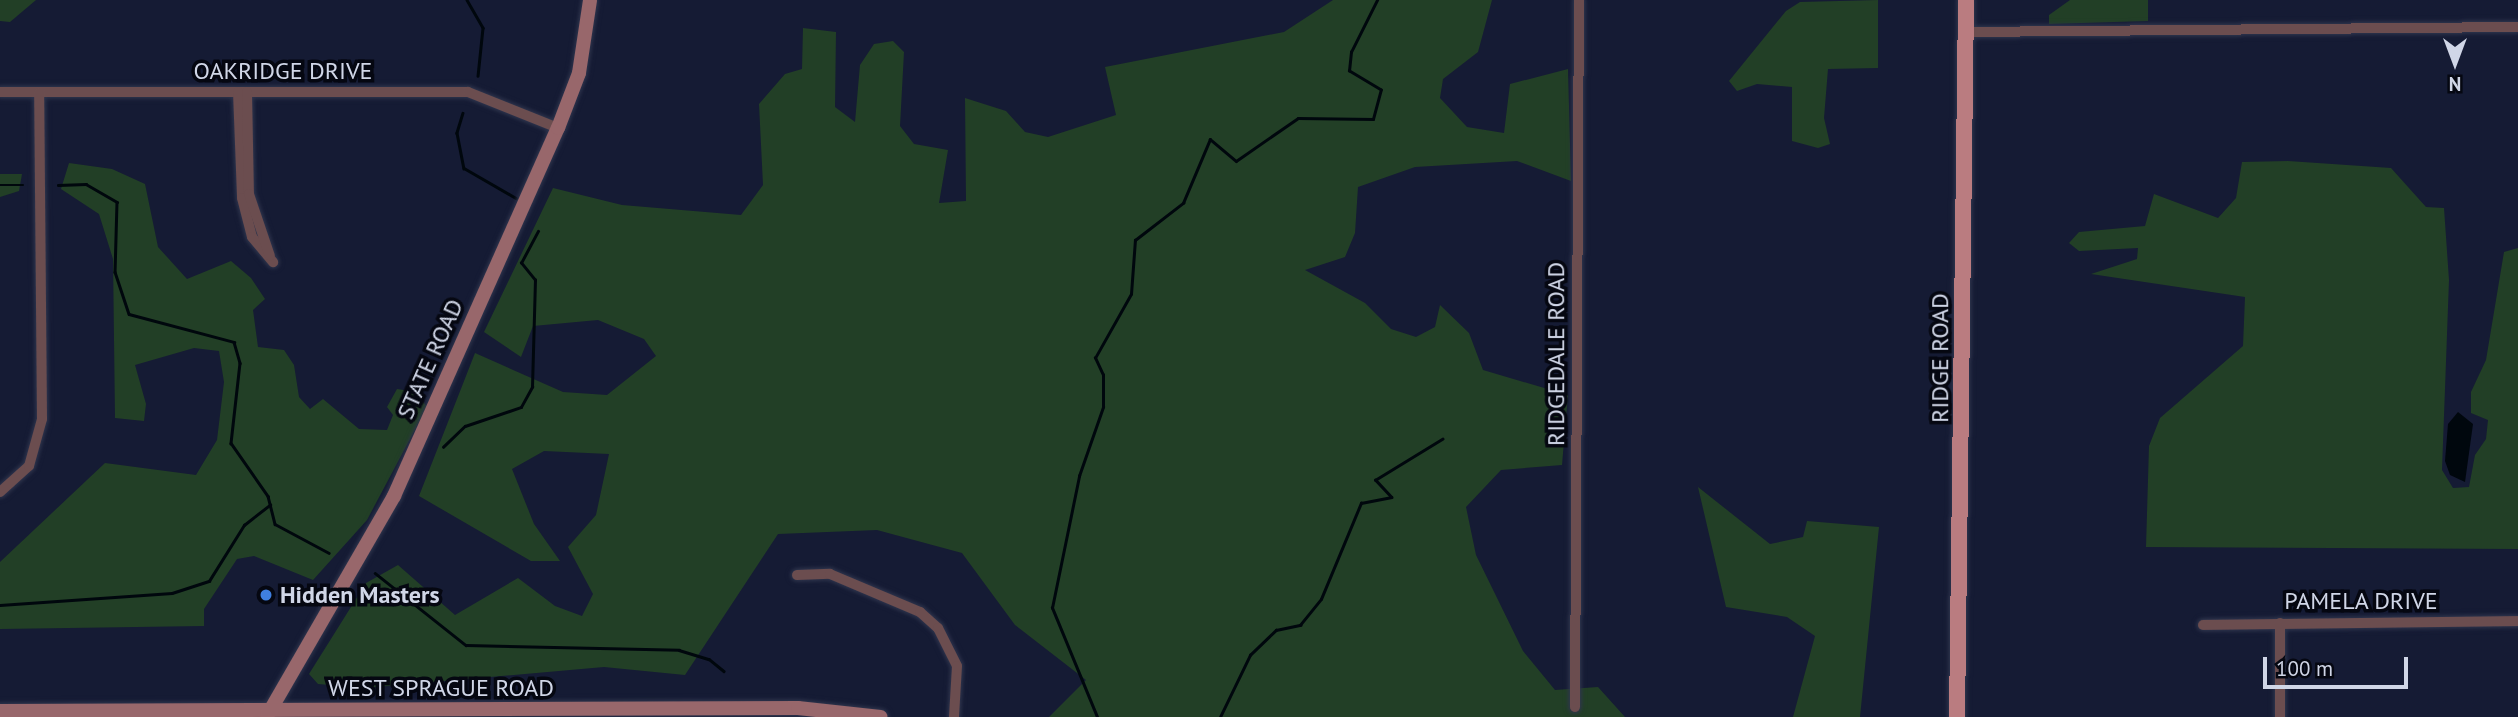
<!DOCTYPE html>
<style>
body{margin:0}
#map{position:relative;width:2518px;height:717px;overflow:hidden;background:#151b34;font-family:"PT Sans",sans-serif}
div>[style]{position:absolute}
.green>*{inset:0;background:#223f26}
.water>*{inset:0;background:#00070d}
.stream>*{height:2.5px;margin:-1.25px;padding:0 1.25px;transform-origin:1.25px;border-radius:1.25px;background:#00070d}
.roads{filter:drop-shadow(0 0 2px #2f354d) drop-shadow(0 0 2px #2f354d)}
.street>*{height:10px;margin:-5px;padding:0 5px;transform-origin:5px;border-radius:5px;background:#6b4d4f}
.secondary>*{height:14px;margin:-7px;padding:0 7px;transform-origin:7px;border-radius:7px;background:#98676b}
.primary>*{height:16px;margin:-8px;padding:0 8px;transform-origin:8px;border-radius:8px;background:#ba7c80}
.dots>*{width:19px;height:19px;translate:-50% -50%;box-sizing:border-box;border:4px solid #050711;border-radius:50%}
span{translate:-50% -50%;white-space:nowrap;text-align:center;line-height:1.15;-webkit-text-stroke:7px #050711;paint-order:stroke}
.street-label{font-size:24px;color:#d0d6e7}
.poi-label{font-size:24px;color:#d0d6e7;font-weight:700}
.left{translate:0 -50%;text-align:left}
.north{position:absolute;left:2420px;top:28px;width:70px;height:70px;-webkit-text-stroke:5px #050711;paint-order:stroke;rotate:180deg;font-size:19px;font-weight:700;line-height:28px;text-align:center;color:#d0d6e7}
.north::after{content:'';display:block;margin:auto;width:24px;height:32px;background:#d0d6e7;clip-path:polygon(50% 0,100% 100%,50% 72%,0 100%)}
.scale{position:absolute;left:2263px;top:657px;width:145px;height:32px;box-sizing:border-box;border:4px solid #d0d6e7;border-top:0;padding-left:9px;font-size:21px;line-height:24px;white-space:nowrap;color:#d0d6e7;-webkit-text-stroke:5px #050711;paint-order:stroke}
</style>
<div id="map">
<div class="green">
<i style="clip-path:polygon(0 0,36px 0,10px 22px,0 21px)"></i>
<i style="clip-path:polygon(1333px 0,1492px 0,1478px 52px,1443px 79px,1440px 98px,1467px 127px,1504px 133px,1510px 84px,1568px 69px,1571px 181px,1517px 161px,1415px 167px,1358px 187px,1355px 233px,1345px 257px,1305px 270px,1365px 303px,1391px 329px,1416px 337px,1435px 327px,1440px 305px,1469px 333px,1483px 370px,1568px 395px,1562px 465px,1501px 470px,1466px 507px,1476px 555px,1523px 651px,1555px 690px,1598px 687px,1625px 717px,1049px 717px,1086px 680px,1015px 625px,962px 553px,877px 530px,778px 534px,685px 675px,604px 667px,365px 688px,318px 684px,309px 674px,366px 583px,398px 565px,455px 615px,518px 578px,555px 606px,582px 616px,593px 594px,568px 547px,596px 515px,609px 454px,544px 451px,512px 469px,534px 524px,560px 561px,531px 561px,419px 496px,475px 353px,563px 392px,607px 395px,656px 356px,644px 339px,598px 320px,533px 326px,521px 357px,484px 332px,553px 188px,622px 205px,741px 215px,763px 185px,759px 104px,785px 74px,802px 69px,803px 28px,836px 32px,835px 107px,855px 122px,860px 65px,874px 44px,893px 41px,904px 52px,900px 126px,914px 144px,948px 150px,939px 203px,966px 201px,965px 98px,1006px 111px,1025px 132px,1048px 137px,1116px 115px,1105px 67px,1284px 32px)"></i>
<i style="clip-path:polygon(1878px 0,1878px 68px,1828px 69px,1824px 118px,1830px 144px,1818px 148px,1792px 141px,1792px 87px,1757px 84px,1737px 91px,1729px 81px,1786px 11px,1800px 2px)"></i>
<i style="clip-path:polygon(2070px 0,2148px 0,2148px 21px,2049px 24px,2049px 15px)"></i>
<i style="clip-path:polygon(2288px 161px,2391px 168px,2426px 207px,2444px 208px,2449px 280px,2442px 470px,2453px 488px,2469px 487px,2475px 455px,2486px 439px,2488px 420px,2471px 413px,2471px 392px,2486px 360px,2504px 252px,2518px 248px,2518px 549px,2146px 547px,2149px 446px,2160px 418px,2243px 346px,2245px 297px,2091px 274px,2137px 259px,2138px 248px,2079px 251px,2069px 243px,2079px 232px,2145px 226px,2154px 194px,2218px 218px,2236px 198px,2242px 162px)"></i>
<i style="clip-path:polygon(69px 163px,112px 169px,145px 184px,158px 247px,187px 279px,231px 261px,251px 278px,265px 299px,253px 310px,258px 347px,284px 350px,294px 365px,299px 397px,310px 409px,323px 399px,359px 429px,387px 430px,393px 415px,387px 407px,397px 389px,416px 392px,427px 407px,367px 520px,313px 580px,254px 556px,237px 559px,204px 609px,204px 626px,0 629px,0 562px,105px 463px,196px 475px,217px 440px,224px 382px,219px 351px,194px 348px,135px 365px,146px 404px,144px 421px,115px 418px,113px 259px,99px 214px,61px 189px)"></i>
<i style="clip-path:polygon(0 174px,22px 174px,19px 191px,0 197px)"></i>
<i style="clip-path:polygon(1698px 487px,1770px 544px,1803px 537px,1807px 521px,1879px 527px,1860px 717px,1793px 717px,1815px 636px,1787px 617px,1726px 607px)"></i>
</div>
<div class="water">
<i style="clip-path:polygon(2458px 412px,2473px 424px,2465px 482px,2450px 475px,2445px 461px,2448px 424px)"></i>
</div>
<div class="stream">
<i style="left:467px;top:0;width:32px;rotate:60deg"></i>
<i style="left:483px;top:28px;width:48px;rotate:95.9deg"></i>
<i style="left:463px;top:113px;width:21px;rotate:107deg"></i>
<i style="left:457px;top:133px;width:36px;rotate:79deg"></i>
<i style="left:464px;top:168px;width:60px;rotate:30deg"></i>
<i style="left:0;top:185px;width:23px"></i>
<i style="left:58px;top:185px;width:28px;rotate:-2deg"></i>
<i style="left:86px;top:184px;width:36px;rotate:30deg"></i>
<i style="left:117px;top:202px;width:70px;rotate:91.6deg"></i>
<i style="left:115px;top:272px;width:44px;rotate:71.6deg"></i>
<i style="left:129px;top:314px;width:109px;rotate:14.9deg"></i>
<i style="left:234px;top:342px;width:22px;rotate:74deg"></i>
<i style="left:240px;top:363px;width:81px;rotate:96.4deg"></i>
<i style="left:231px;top:443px;width:65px;rotate:55.1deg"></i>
<i style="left:268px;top:496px;width:29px;rotate:76deg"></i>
<i style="left:275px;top:524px;width:61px;rotate:28.2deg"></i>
<i style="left:443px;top:447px;width:30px;rotate:-44deg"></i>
<i style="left:465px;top:426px;width:59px;rotate:-18.7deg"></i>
<i style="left:521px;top:407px;width:23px;rotate:-61deg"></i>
<i style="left:532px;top:387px;width:107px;rotate:-88.4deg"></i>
<i style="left:535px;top:280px;width:22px;rotate:-129deg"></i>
<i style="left:521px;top:263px;width:36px;rotate:-62deg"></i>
<i style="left:375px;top:573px;width:116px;rotate:38.4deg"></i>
<i style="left:466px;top:645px;width:213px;rotate:1.3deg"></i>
<i style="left:679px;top:650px;width:31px;rotate:17deg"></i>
<i style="left:709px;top:659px;width:19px;rotate:39deg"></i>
<i style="left:0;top:605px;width:172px;rotate:-4deg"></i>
<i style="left:172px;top:593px;width:39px;rotate:-18deg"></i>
<i style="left:209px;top:581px;width:66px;rotate:-58deg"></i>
<i style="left:244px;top:525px;width:33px;rotate:-38deg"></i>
<i style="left:1097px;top:717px;width:118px;rotate:-112.4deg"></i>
<i style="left:1052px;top:608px;width:135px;rotate:-78.4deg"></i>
<i style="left:1079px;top:476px;width:73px;rotate:-70.8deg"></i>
<i style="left:1103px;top:407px;width:32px;rotate:-90deg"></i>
<i style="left:1103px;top:375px;width:19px;rotate:-115deg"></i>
<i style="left:1095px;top:358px;width:73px;rotate:-60.6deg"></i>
<i style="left:1131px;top:294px;width:54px;rotate:-85.8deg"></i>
<i style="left:1135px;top:240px;width:61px;rotate:-37.6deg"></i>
<i style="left:1183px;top:203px;width:69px;rotate:-67.1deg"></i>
<i style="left:1210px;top:139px;width:34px;rotate:40deg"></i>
<i style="left:1236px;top:161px;width:75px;rotate:-34.7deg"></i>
<i style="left:1298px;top:118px;width:75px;rotate:0.8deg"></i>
<i style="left:1373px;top:119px;width:30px;rotate:-75deg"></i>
<i style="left:1381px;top:90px;width:37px;rotate:-149deg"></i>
<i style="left:1349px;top:71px;width:19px;rotate:-84deg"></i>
<i style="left:1351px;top:52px;width:58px;rotate:-63.4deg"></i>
<i style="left:1220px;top:717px;width:69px;rotate:-64.2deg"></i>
<i style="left:1250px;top:655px;width:36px;rotate:-44deg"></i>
<i style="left:1276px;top:630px;width:25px;rotate:-12deg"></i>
<i style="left:1300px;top:625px;width:33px;rotate:-51deg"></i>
<i style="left:1321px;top:599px;width:104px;rotate:-67.4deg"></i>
<i style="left:1361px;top:503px;width:31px;rotate:-11deg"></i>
<i style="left:1391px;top:497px;width:23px;rotate:-133deg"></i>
<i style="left:1375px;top:480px;width:79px;rotate:-31.5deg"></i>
</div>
<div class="roads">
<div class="street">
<i style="left:1966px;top:32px;width:552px;rotate:-0.52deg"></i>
<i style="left:0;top:92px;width:468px"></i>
<i style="left:468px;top:92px;width:97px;rotate:21.8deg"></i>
<i style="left:238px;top:92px;width:106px;rotate:87.8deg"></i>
<i style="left:242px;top:198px;width:40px;rotate:75.6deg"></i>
<i style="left:252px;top:237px;width:33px;rotate:50deg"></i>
<i style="left:247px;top:92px;width:102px;rotate:88.9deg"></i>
<i style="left:249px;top:194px;width:65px;rotate:71.3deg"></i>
<i style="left:0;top:492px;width:39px;rotate:-42deg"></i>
<i style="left:29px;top:466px;width:49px;rotate:-74.5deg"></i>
<i style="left:42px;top:419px;width:327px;rotate:-90.5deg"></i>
<i style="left:797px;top:575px;width:33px;rotate:-2deg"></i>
<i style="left:830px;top:574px;width:98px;rotate:22.9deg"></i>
<i style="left:920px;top:612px;width:24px;rotate:42deg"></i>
<i style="left:938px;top:628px;width:42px;rotate:63.4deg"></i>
<i style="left:957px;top:666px;width:51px;rotate:93.4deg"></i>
<i style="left:2203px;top:625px;width:315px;rotate:-0.7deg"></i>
<i style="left:1575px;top:707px;width:707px;rotate:-89.68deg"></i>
<i style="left:2280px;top:717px;width:94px;rotate:-90deg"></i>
</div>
<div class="secondary">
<i style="left:0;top:711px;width:798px;rotate:-0.22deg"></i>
<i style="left:798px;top:708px;width:83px;rotate:6.2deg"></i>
<i style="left:267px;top:716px;width:254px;rotate:-60deg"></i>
<i style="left:394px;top:496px;width:403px;rotate:-66deg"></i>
<i style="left:558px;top:128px;width:59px;rotate:-69.1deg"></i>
<i style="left:579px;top:73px;width:74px;rotate:-81.4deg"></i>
</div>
<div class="primary">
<i style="left:1957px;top:717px;width:717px;rotate:-89.28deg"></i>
</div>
</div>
<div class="dots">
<i style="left:266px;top:595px;background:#3f7fe0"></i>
</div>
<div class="street-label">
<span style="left:283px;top:71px">OAKRIDGE DRIVE</span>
<span style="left:1556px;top:354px;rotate:-90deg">RIDGEDALE ROAD</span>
<span style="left:1940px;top:358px;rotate:-90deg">RIDGE ROAD</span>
<span style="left:430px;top:359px;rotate:-66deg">STATE ROAD</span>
<span style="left:2361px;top:601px">PAMELA DRIVE</span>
<span style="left:441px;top:688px">WEST SPRAGUE ROAD</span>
</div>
<div class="poi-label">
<span class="left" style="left:280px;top:595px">Hidden Masters</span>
</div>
<div class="north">N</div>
<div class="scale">100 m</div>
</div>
